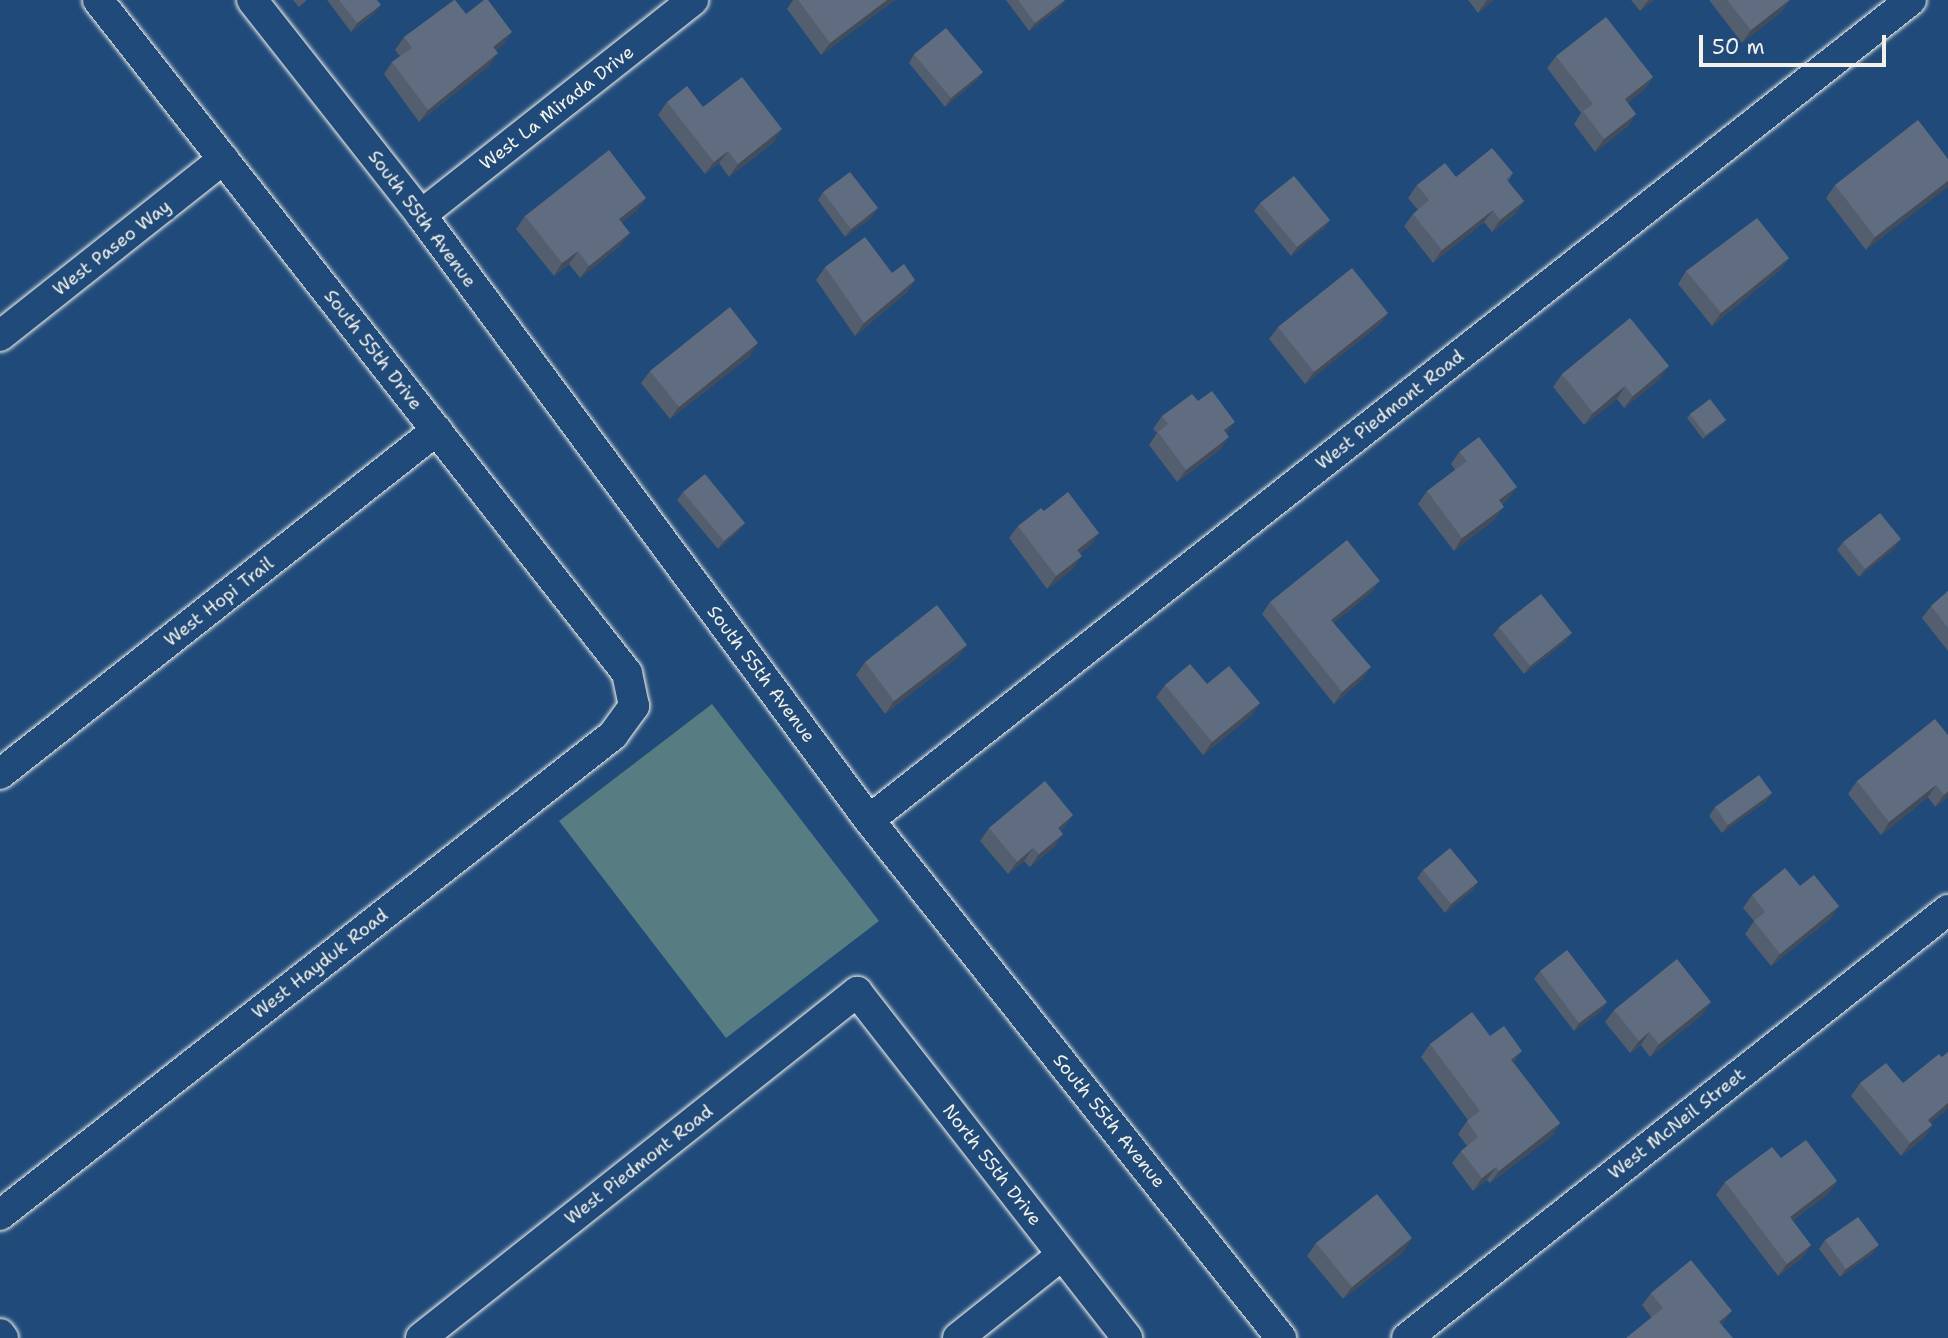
<!DOCTYPE html>
<style>
body{margin:0}
#map{position:relative;width:1948px;height:1338px;overflow:hidden;background:#1f4a7a;font-family:"Shantell Sans",sans-serif}
div>[style]{position:absolute}
.green>*{inset:0;background:#577c81}
.roads{filter:drop-shadow(0 0 2px #f4f1e8) drop-shadow(0 0 2px #f4f1e8)}
.street>*{height:30px;margin:-15px;padding:0 15px;transform-origin:15px;border-radius:15px;background:#1f4a7a}
.wall>*{inset:0;background:#535e6e}
.shaded-wall>*{inset:0;background:#434c5a}
.building>*{inset:0;background:#606d80}
span{translate:-50% -50%;white-space:nowrap;text-align:center;line-height:1.15;-webkit-text-stroke:7px #1f4a7a;paint-order:stroke}
.street-label{font-size:18px;color:#f4f1e8}
.scale{position:absolute;left:1699px;top:35px;width:187px;height:32px;box-sizing:border-box;border:4px solid #f4f1e8;border-top:0;padding-left:9px;font-size:21px;line-height:24px;white-space:nowrap;color:#f4f1e8;-webkit-text-stroke:5px #1f4a7a;paint-order:stroke}
</style>
<div id="map">
<div class="green">
<i style="clip-path:polygon(712px 704px,879px 921px,726px 1038px,559px 821px)"></i>
</div>
<div class="roads">
<div class="street">
<i style="left:252px;top:0;width:273px;rotate:51.8deg"></i>
<i style="left:421px;top:215px;width:753px;rotate:53.48deg"></i>
<i style="left:869px;top:820px;width:662px;rotate:51.5deg"></i>
<i style="left:421px;top:215px;width:347px;rotate:-38.3deg"></i>
<i style="left:0;top:336px;width:285px;rotate:-38.4deg"></i>
<i style="left:0;top:774px;width:556px;rotate:-38.21deg"></i>
<i style="left:869px;top:820px;width:1326px;rotate:-38.2deg"></i>
<i style="left:0;top:1215px;width:779px;rotate:-38.06deg"></i>
<i style="left:613px;top:735px;width:36px;rotate:-54deg"></i>
<i style="left:634px;top:706px;width:34px;rotate:-102deg"></i>
<i style="left:627px;top:673px;width:856px;rotate:-128.17deg"></i>
<i style="left:0;top:1334px;width:5px;rotate:53deg"></i>
<i style="left:421px;top:1338px;width:557px;rotate:-38.43deg"></i>
<i style="left:857px;top:992px;width:439px;rotate:52deg"></i>
<i style="left:958px;top:1338px;width:133px;rotate:-38.6deg"></i>
<i style="left:1407px;top:1338px;width:690px;rotate:-38.35deg"></i>
</div>
</div>
<div class="wall">
<i style="clip-path:polygon(293px 0,307px 0,299px 7px)"></i>
<i style="clip-path:polygon(327px 0,377px 0,375px 13px,351px 32px)"></i>
<i style="clip-path:polygon(793px 0,895px 0,821px 55px,787px 9px)"></i>
<i style="clip-path:polygon(1006px 0,1065px 0,1059px 8px,1029px 31px)"></i>
<i style="clip-path:polygon(1468px 0,1494px 0,1478px 13px)"></i>
<i style="clip-path:polygon(1631px 0,1654px 0,1640px 11px)"></i>
<i style="clip-path:polygon(1709px 0,1790px 0,1781px 12px,1742px 43px)"></i>
<i style="clip-path:polygon(466px 14px,503px 45px,496px 50px,489px 66px,419px 122px,384px 74px,392px 62px,400px 56px,395px 50px,404px 37px)"></i>
<i style="clip-path:polygon(914px 54px,983px 72px,977px 80px,945px 107px,909px 63px)"></i>
<i style="clip-path:polygon(1556px 56px,1653px 77px,1644px 90px,1627px 103px,1636px 114px,1627px 127px,1595px 152px,1574px 124px,1581px 113px,1547px 68px)"></i>
<i style="clip-path:polygon(667px 102px,703px 107px,774px 142px,729px 177px,719px 163px,705px 174px,658px 115px)"></i>
<i style="clip-path:polygon(1948px 159px,1866px 250px,1826px 198px,1835px 185px)"></i>
<i style="clip-path:polygon(1513px 173px,1508px 181px,1524px 201px,1515px 214px,1492px 232px,1484px 222px,1433px 263px,1404px 226px,1413px 214px,1418px 210px,1408px 198px,1417px 185px,1456px 177px)"></i>
<i style="clip-path:polygon(823px 192px,872px 217px,845px 237px,818px 200px)"></i>
<i style="clip-path:polygon(646px 198px,637px 210px,622px 222px,621px 245px,580px 278px,569px 264px,554px 276px,516px 229px,525px 216px)"></i>
<i style="clip-path:polygon(1260px 203px,1330px 220px,1324px 228px,1291px 256px,1254px 211px)"></i>
<i style="clip-path:polygon(1789px 258px,1780px 270px,1712px 326px,1678px 284px,1686px 271px)"></i>
<i style="clip-path:polygon(825px 267px,892px 273px,915px 280px,907px 292px,855px 336px,816px 280px)"></i>
<i style="clip-path:polygon(1388px 313px,1379px 325px,1305px 384px,1269px 339px,1278px 327px)"></i>
<i style="clip-path:polygon(750px 356px,670px 419px,641px 383px,650px 371px)"></i>
<i style="clip-path:polygon(1562px 374px,1660px 379px,1624px 408px,1617px 399px,1584px 425px,1553px 387px)"></i>
<i style="clip-path:polygon(1690px 414px,1726px 420px,1723px 424px,1703px 439px,1687px 418px)"></i>
<i style="clip-path:polygon(1162px 416px,1227px 434px,1221px 449px,1177px 482px,1149px 445px,1157px 433px,1153px 429px)"></i>
<i style="clip-path:polygon(1459px 452px,1508px 499px,1502px 504px,1495px 519px,1454px 551px,1418px 504px,1427px 491px,1455px 470px,1451px 464px)"></i>
<i style="clip-path:polygon(683px 492px,739px 531px,718px 549px,677px 500px)"></i>
<i style="clip-path:polygon(1044px 511px,1099px 533px,1091px 545px,1080px 553px,1073px 569px,1047px 589px,1009px 538px,1018px 526px)"></i>
<i style="clip-path:polygon(1843px 542px,1895px 548px,1859px 577px,1837px 550px)"></i>
<i style="clip-path:polygon(1948px 591px,1948px 651px,1922px 618px,1931px 606px)"></i>
<i style="clip-path:polygon(1372px 592px,1333px 623px,1363px 679px,1334px 704px,1262px 614px,1270px 602px)"></i>
<i style="clip-path:polygon(1499px 627px,1566px 641px,1524px 674px,1493px 635px)"></i>
<i style="clip-path:polygon(958px 657px,885px 714px,856px 675px,865px 662px)"></i>
<i style="clip-path:polygon(1207px 684px,1260px 703px,1251px 716px,1203px 755px,1156px 697px,1165px 685px)"></i>
<i style="clip-path:polygon(1948px 735px,1948px 797px,1935px 807px,1928px 797px,1881px 835px,1848px 794px,1857px 781px)"></i>
<i style="clip-path:polygon(1772px 793px,1766px 801px,1722px 833px,1709px 816px,1715px 807px)"></i>
<i style="clip-path:polygon(1073px 815px,1064px 827px,1060px 831px,1063px 834px,1054px 847px,1030px 867px,1024px 861px,1008px 874px,980px 841px,989px 828px)"></i>
<i style="clip-path:polygon(1423px 870px,1478px 882px,1472px 891px,1445px 913px,1417px 878px)"></i>
<i style="clip-path:polygon(1800px 886px,1839px 906px,1830px 919px,1771px 966px,1745px 934px,1754px 921px,1743px 908px,1752px 895px)"></i>
<i style="clip-path:polygon(1540px 971px,1607px 1002px,1601px 1011px,1574px 1031px,1534px 979px)"></i>
<i style="clip-path:polygon(1614px 1010px,1703px 1014px,1650px 1057px,1641px 1045px,1630px 1053px,1605px 1022px)"></i>
<i style="clip-path:polygon(1490px 1036px,1514px 1063px,1560px 1123px,1552px 1136px,1490px 1183px,1487px 1180px,1473px 1191px,1452px 1163px,1461px 1151px,1467px 1146px,1458px 1134px,1468px 1120px,1421px 1057px,1430px 1044px)"></i>
<i style="clip-path:polygon(1860px 1083px,1931px 1123px,1932px 1125px,1924px 1138px,1901px 1156px,1851px 1096px)"></i>
<i style="clip-path:polygon(1837px 1181px,1828px 1194px,1792px 1221px,1811px 1245px,1802px 1258px,1778px 1276px,1716px 1195px,1725px 1182px)"></i>
<i style="clip-path:polygon(1825px 1240px,1873px 1253px,1840px 1277px,1819px 1249px)"></i>
<i style="clip-path:polygon(1316px 1243px,1404px 1251px,1343px 1299px,1307px 1256px)"></i>
<i style="clip-path:polygon(1651px 1293px,1723px 1323px,1722px 1325px,1651px 1317px,1642px 1305px)"></i>
</div>
<div class="shaded-wall">
<i style="clip-path:polygon(887px 0,895px 0,821px 55px,830px 43px)"></i>
<i style="clip-path:polygon(1065px 0,1059px 8px,1029px 31px,1035px 23px)"></i>
<i style="clip-path:polygon(1487px 0,1494px 0,1478px 13px)"></i>
<i style="clip-path:polygon(1649px 0,1654px 0,1640px 11px,1646px 3px)"></i>
<i style="clip-path:polygon(1790px 0,1781px 12px,1742px 43px,1751px 30px)"></i>
<i style="clip-path:polygon(381px 5px,375px 13px,351px 32px,357px 23px)"></i>
<i style="clip-path:polygon(512px 32px,503px 45px,484px 59px,493px 47px)"></i>
<i style="clip-path:polygon(498px 53px,489px 66px,419px 122px,428px 110px)"></i>
<i style="clip-path:polygon(983px 72px,977px 80px,945px 107px,951px 98px)"></i>
<i style="clip-path:polygon(1653px 77px,1644px 90px,1616px 112px,1625px 99px)"></i>
<i style="clip-path:polygon(1636px 114px,1627px 127px,1595px 152px,1604px 139px)"></i>
<i style="clip-path:polygon(782px 129px,774px 142px,729px 177px,738px 164px)"></i>
<i style="clip-path:polygon(728px 151px,719px 163px,705px 174px,714px 162px)"></i>
<i style="clip-path:polygon(1948px 181px,1948px 187px,1866px 250px,1875px 237px)"></i>
<i style="clip-path:polygon(646px 198px,637px 210px,610px 231px,619px 219px)"></i>
<i style="clip-path:polygon(1524px 201px,1515px 214px,1492px 232px,1500px 220px)"></i>
<i style="clip-path:polygon(878px 208px,872px 217px,845px 237px,851px 229px)"></i>
<i style="clip-path:polygon(1493px 210px,1484px 222px,1433px 263px,1442px 250px)"></i>
<i style="clip-path:polygon(1330px 220px,1324px 228px,1291px 256px,1297px 247px)"></i>
<i style="clip-path:polygon(630px 233px,621px 245px,580px 278px,589px 266px)"></i>
<i style="clip-path:polygon(578px 251px,569px 264px,554px 276px,562px 263px)"></i>
<i style="clip-path:polygon(1789px 258px,1780px 270px,1712px 326px,1721px 313px)"></i>
<i style="clip-path:polygon(915px 280px,907px 292px,855px 336px,864px 323px)"></i>
<i style="clip-path:polygon(1388px 313px,1379px 325px,1305px 384px,1314px 372px)"></i>
<i style="clip-path:polygon(758px 343px,750px 356px,670px 419px,679px 407px)"></i>
<i style="clip-path:polygon(1669px 366px,1660px 379px,1624px 408px,1633px 396px)"></i>
<i style="clip-path:polygon(1625px 386px,1617px 399px,1584px 425px,1593px 413px)"></i>
<i style="clip-path:polygon(1726px 420px,1723px 424px,1703px 439px,1706px 435px)"></i>
<i style="clip-path:polygon(1235px 422px,1226px 435px,1224px 430px)"></i>
<i style="clip-path:polygon(1229px 437px,1221px 449px,1177px 482px,1186px 470px)"></i>
<i style="clip-path:polygon(1517px 487px,1508px 499px,1490px 512px,1499px 500px)"></i>
<i style="clip-path:polygon(1504px 507px,1495px 519px,1454px 551px,1462px 538px)"></i>
<i style="clip-path:polygon(745px 523px,739px 531px,718px 549px,724px 541px)"></i>
<i style="clip-path:polygon(1099px 533px,1091px 545px,1068px 562px,1077px 550px)"></i>
<i style="clip-path:polygon(1901px 539px,1895px 548px,1859px 577px,1865px 569px)"></i>
<i style="clip-path:polygon(1082px 556px,1073px 569px,1047px 589px,1056px 576px)"></i>
<i style="clip-path:polygon(1380px 581px,1372px 592px,1323px 632px,1331px 620px)"></i>
<i style="clip-path:polygon(1572px 633px,1566px 641px,1524px 674px,1530px 666px)"></i>
<i style="clip-path:polygon(967px 645px,958px 657px,885px 714px,894px 701px)"></i>
<i style="clip-path:polygon(1371px 667px,1363px 679px,1334px 704px,1342px 692px)"></i>
<i style="clip-path:polygon(1260px 703px,1251px 716px,1203px 755px,1212px 742px)"></i>
<i style="clip-path:polygon(1936px 785px,1928px 797px,1881px 835px,1889px 822px)"></i>
<i style="clip-path:polygon(1948px 791px,1948px 797px,1935px 807px,1944px 795px)"></i>
<i style="clip-path:polygon(1772px 793px,1766px 801px,1722px 833px,1728px 825px)"></i>
<i style="clip-path:polygon(1073px 815px,1064px 827px,1049px 840px,1058px 828px)"></i>
<i style="clip-path:polygon(1063px 834px,1054px 847px,1030px 867px,1039px 854px)"></i>
<i style="clip-path:polygon(1033px 848px,1024px 861px,1008px 874px,1017px 862px)"></i>
<i style="clip-path:polygon(1478px 882px,1472px 891px,1445px 913px,1451px 904px)"></i>
<i style="clip-path:polygon(1839px 906px,1830px 919px,1771px 966px,1780px 954px)"></i>
<i style="clip-path:polygon(1607px 1002px,1601px 1011px,1574px 1031px,1579px 1023px)"></i>
<i style="clip-path:polygon(1711px 1002px,1703px 1014px,1650px 1057px,1659px 1044px)"></i>
<i style="clip-path:polygon(1649px 1032px,1641px 1045px,1630px 1053px,1639px 1041px)"></i>
<i style="clip-path:polygon(1522px 1051px,1513px 1064px,1511px 1060px)"></i>
<i style="clip-path:polygon(1948px 1103px,1948px 1109px,1919px 1132px,1928px 1120px)"></i>
<i style="clip-path:polygon(1560px 1123px,1552px 1136px,1490px 1183px,1499px 1171px)"></i>
<i style="clip-path:polygon(1932px 1125px,1924px 1138px,1901px 1156px,1910px 1143px)"></i>
<i style="clip-path:polygon(1496px 1167px,1487px 1180px,1473px 1191px,1482px 1178px)"></i>
<i style="clip-path:polygon(1837px 1181px,1828px 1194px,1781px 1229px,1790px 1217px)"></i>
<i style="clip-path:polygon(1412px 1238px,1404px 1251px,1343px 1299px,1352px 1287px)"></i>
<i style="clip-path:polygon(1811px 1245px,1802px 1258px,1778px 1276px,1787px 1264px)"></i>
<i style="clip-path:polygon(1879px 1245px,1873px 1253px,1840px 1277px,1846px 1269px)"></i>
<i style="clip-path:polygon(1732px 1311px,1723px 1323px,1710px 1334px,1719px 1322px)"></i>
</div>
<div class="building">
<i style="clip-path:polygon(339px 0,377px 0,381px 5px,357px 23px)"></i>
<i style="clip-path:polygon(454px 0,455px 0,466px 14px,484px 0,488px 0,512px 32px,493px 47px,498px 53px,428px 110px,392px 62px,412px 48px,404px 37px)"></i>
<i style="clip-path:polygon(798px 0,887px 0,830px 43px)"></i>
<i style="clip-path:polygon(1018px 0,1065px 0,1035px 23px)"></i>
<i style="clip-path:polygon(1727px 0,1789px 0,1751px 30px)"></i>
<i style="clip-path:polygon(1606px 17px,1653px 77px,1625px 99px,1636px 114px,1604px 139px,1583px 111px,1593px 104px,1556px 56px)"></i>
<i style="clip-path:polygon(946px 28px,983px 72px,951px 98px,914px 54px)"></i>
<i style="clip-path:polygon(742px 77px,782px 129px,738px 164px,728px 151px,714px 162px,667px 102px,687px 86px,703px 107px)"></i>
<i style="clip-path:polygon(1918px 120px,1948px 159px,1948px 181px,1875px 237px,1835px 185px)"></i>
<i style="clip-path:polygon(1492px 148px,1513px 173px,1506px 179px,1524px 201px,1500px 220px,1493px 210px,1442px 250px,1413px 214px,1429px 200px,1417px 185px,1445px 163px,1456px 177px)"></i>
<i style="clip-path:polygon(609px 150px,646px 198px,619px 219px,630px 233px,589px 266px,578px 251px,562px 263px,525px 216px)"></i>
<i style="clip-path:polygon(850px 172px,878px 208px,851px 229px,823px 192px)"></i>
<i style="clip-path:polygon(1294px 176px,1330px 220px,1297px 247px,1260px 203px)"></i>
<i style="clip-path:polygon(1757px 218px,1789px 258px,1721px 313px,1686px 271px)"></i>
<i style="clip-path:polygon(865px 237px,892px 273px,904px 264px,915px 280px,864px 323px,825px 267px)"></i>
<i style="clip-path:polygon(1352px 268px,1388px 313px,1314px 372px,1278px 327px)"></i>
<i style="clip-path:polygon(730px 307px,758px 343px,679px 407px,650px 371px)"></i>
<i style="clip-path:polygon(1630px 318px,1669px 366px,1633px 396px,1625px 386px,1593px 413px,1562px 374px)"></i>
<i style="clip-path:polygon(1212px 391px,1235px 422px,1224px 430px,1229px 437px,1186px 470px,1158px 432px,1168px 424px,1162px 416px,1192px 394px,1198px 401px)"></i>
<i style="clip-path:polygon(1710px 399px,1726px 420px,1706px 435px,1690px 414px)"></i>
<i style="clip-path:polygon(1479px 437px,1517px 487px,1499px 500px,1504px 507px,1462px 538px,1427px 491px,1467px 461px,1459px 452px)"></i>
<i style="clip-path:polygon(705px 474px,745px 523px,724px 541px,683px 492px)"></i>
<i style="clip-path:polygon(1068px 492px,1099px 533px,1077px 550px,1082px 556px,1056px 576px,1018px 526px,1041px 508px,1044px 511px)"></i>
<i style="clip-path:polygon(1880px 513px,1901px 539px,1865px 569px,1843px 542px)"></i>
<i style="clip-path:polygon(1347px 540px,1380px 581px,1331px 620px,1371px 667px,1342px 692px,1270px 602px)"></i>
<i style="clip-path:polygon(1948px 591px,1948px 628px,1931px 606px)"></i>
<i style="clip-path:polygon(1541px 594px,1572px 633px,1530px 666px,1499px 627px)"></i>
<i style="clip-path:polygon(937px 605px,967px 645px,894px 701px,865px 662px)"></i>
<i style="clip-path:polygon(1190px 664px,1207px 684px,1229px 666px,1260px 703px,1212px 742px,1165px 685px)"></i>
<i style="clip-path:polygon(1935px 719px,1948px 735px,1948px 791px,1944px 795px,1936px 785px,1889px 822px,1857px 781px)"></i>
<i style="clip-path:polygon(1759px 775px,1772px 793px,1728px 825px,1715px 807px)"></i>
<i style="clip-path:polygon(1045px 781px,1073px 815px,1058px 828px,1063px 834px,1039px 854px,1033px 848px,1017px 862px,989px 828px)"></i>
<i style="clip-path:polygon(1450px 848px,1478px 882px,1451px 904px,1423px 870px)"></i>
<i style="clip-path:polygon(1785px 868px,1800px 886px,1814px 875px,1839px 906px,1780px 954px,1754px 921px,1765px 912px,1752px 895px)"></i>
<i style="clip-path:polygon(1567px 950px,1607px 1002px,1579px 1023px,1540px 971px)"></i>
<i style="clip-path:polygon(1677px 959px,1711px 1002px,1659px 1044px,1649px 1032px,1639px 1041px,1614px 1010px)"></i>
<i style="clip-path:polygon(1472px 1012px,1490px 1036px,1504px 1026px,1522px 1051px,1511px 1060px,1560px 1123px,1499px 1171px,1496px 1167px,1482px 1178px,1461px 1151px,1478px 1137px,1467px 1121px,1480px 1111px,1430px 1044px)"></i>
<i style="clip-path:polygon(1948px 1052px,1948px 1103px,1928px 1120px,1932px 1125px,1910px 1143px,1860px 1083px,1886px 1063px,1903px 1083px,1939px 1054px,1942px 1057px)"></i>
<i style="clip-path:polygon(1806px 1140px,1837px 1181px,1790px 1217px,1811px 1245px,1787px 1264px,1725px 1182px,1772px 1147px,1781px 1158px)"></i>
<i style="clip-path:polygon(1377px 1194px,1412px 1238px,1352px 1287px,1316px 1243px)"></i>
<i style="clip-path:polygon(1858px 1217px,1879px 1245px,1846px 1269px,1825px 1240px)"></i>
<i style="clip-path:polygon(1691px 1260px,1732px 1311px,1719px 1322px,1733px 1338px,1626px 1338px,1663px 1308px,1651px 1293px)"></i>
</div>
<div class="street-label">
<span style="left:557px;top:108px;rotate:-38deg">West La Mirada Drive</span>
<span style="left:422px;top:219px;rotate:53deg">South 55th Avenue</span>
<span style="left:112px;top:248px;rotate:-38deg">West Paseo Way</span>
<span style="left:373px;top:350px;rotate:52deg">South 55th Drive</span>
<span style="left:1390px;top:410px;rotate:-38deg">West Piedmont Road</span>
<span style="left:219px;top:602px;rotate:-38deg">West Hopi Trail</span>
<span style="left:761px;top:674px;rotate:53deg">South 55th Avenue</span>
<span style="left:320px;top:964px;rotate:-38deg">West Hayduk Road</span>
<span style="left:1109px;top:1121px;rotate:51deg">South 55th Avenue</span>
<span style="left:1677px;top:1124px;rotate:-38deg">West McNeil Street</span>
<span style="left:639px;top:1165px;rotate:-38deg">West Piedmont Road</span>
<span style="left:992px;top:1165px;rotate:52deg">North 55th Drive</span>
</div>
<div class="scale">50 m</div>
</div>
